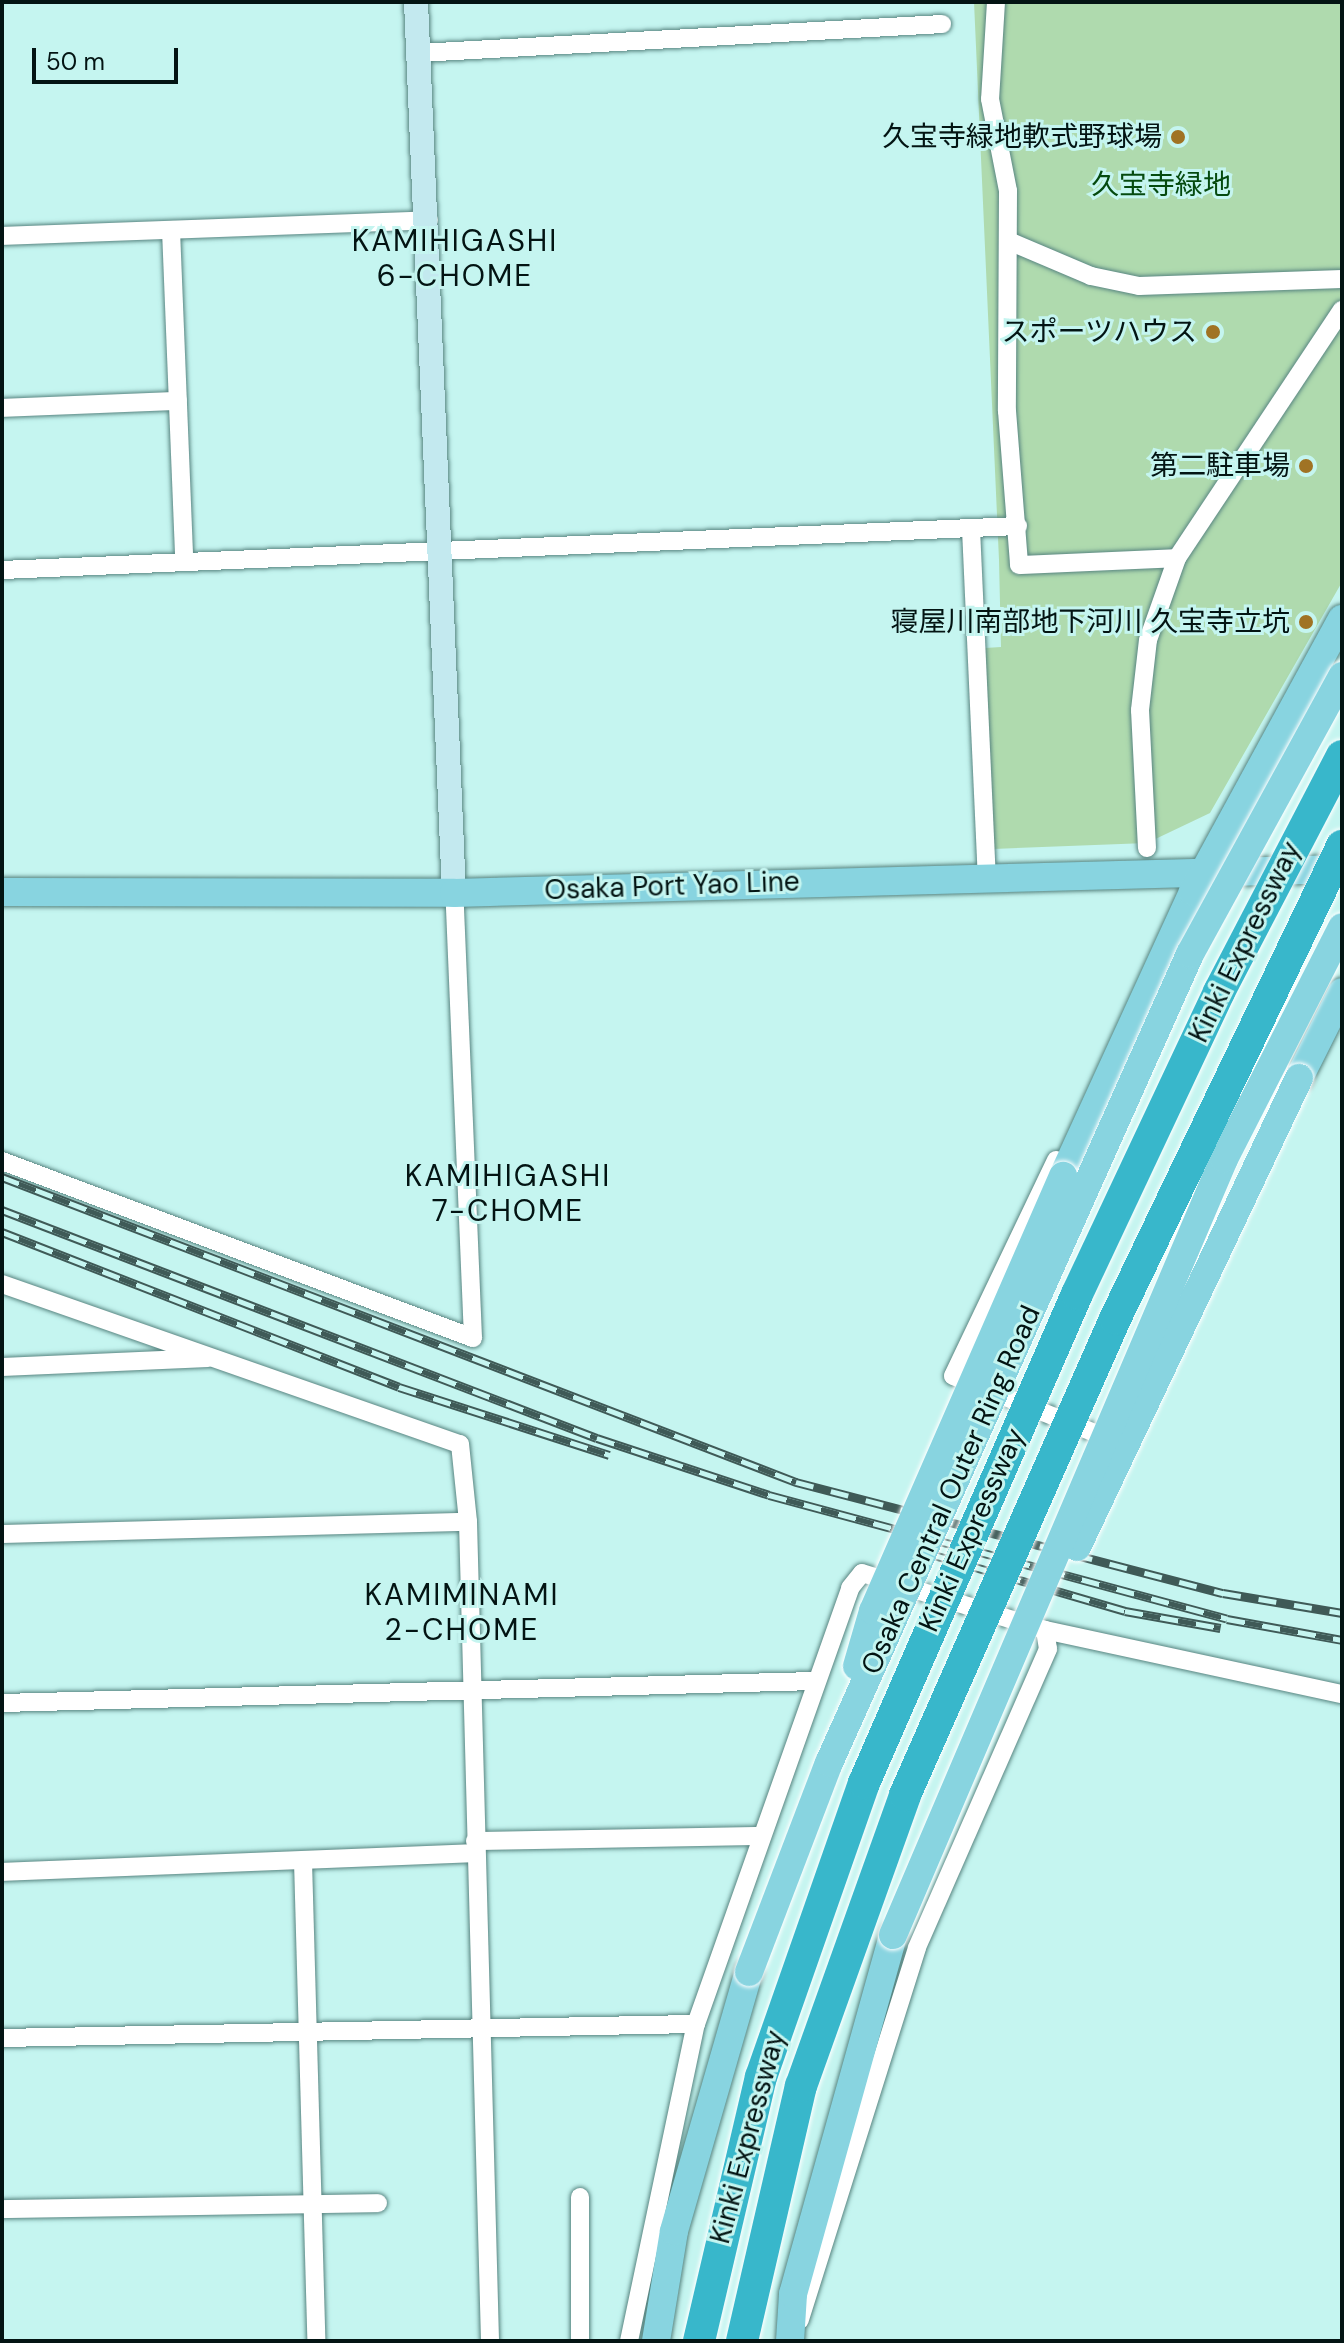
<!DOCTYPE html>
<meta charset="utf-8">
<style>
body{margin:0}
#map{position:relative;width:1344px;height:2343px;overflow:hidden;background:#c5f5f0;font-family:"DM Sans","Noto Sans JP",sans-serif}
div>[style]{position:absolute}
.green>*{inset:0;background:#afdaae}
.roads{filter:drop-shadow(0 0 2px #588581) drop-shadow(0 0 2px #588581)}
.street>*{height:18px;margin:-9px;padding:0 9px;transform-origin:9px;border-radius:9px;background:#fff}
.secondary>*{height:24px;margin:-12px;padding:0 12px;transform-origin:12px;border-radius:12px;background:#c3e9ef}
.primary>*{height:28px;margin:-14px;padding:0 14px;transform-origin:14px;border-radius:14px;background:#88d4e0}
.rail>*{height:9px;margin-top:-4.5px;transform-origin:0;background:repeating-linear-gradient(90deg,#c5f5f0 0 18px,#3f5a57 0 36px);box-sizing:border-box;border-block:2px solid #3f5a57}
.bridges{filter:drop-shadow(0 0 2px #fff) drop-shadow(0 0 2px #fff)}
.primary-bridge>*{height:28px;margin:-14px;padding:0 14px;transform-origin:14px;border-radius:14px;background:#88d4e0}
.highway-bridge>*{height:32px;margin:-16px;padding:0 16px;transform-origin:16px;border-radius:16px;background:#38b7cb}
.dots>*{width:22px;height:22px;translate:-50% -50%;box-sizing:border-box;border:4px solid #c5f5f0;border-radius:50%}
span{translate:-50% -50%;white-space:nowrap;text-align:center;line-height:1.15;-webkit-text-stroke:6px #c5f5f0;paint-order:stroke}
.poi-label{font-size:28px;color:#031413}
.right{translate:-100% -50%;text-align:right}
.park-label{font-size:28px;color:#054a0e}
.street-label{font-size:28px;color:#031413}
.neighbourhood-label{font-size:30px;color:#031413;letter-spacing:2px}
.frame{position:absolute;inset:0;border:4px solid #031413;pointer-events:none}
.scale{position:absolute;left:32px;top:48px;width:146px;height:36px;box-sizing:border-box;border:4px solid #031413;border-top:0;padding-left:10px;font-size:24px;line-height:28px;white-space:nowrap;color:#031413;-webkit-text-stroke:6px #c5f5f0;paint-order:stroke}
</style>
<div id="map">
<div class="green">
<i style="clip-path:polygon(974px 2px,1342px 2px,1342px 582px,1210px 813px,1147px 843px,993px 849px,985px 648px,1001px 647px,999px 560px)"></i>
</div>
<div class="roads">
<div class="street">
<i style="left:996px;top:2px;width:97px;rotate:93.5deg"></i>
<i style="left:990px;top:99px;width:94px;rotate:78.9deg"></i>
<i style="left:1008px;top:191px;width:220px;rotate:90.3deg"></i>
<i style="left:1007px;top:411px;width:154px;rotate:85.5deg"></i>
<i style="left:1019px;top:565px;width:158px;rotate:-2.5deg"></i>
<i style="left:419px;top:53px;width:524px;rotate:-3.17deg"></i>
<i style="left:171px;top:230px;width:330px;rotate:87.7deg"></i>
<i style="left:2px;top:236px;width:427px;rotate:-2.1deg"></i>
<i style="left:1011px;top:242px;width:87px;rotate:23deg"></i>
<i style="left:1091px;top:276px;width:49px;rotate:11.8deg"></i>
<i style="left:1139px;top:286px;width:203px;rotate:-2deg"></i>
<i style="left:2px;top:408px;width:176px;rotate:-2.3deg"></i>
<i style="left:971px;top:529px;width:347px;rotate:87.4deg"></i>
<i style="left:2px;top:570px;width:1017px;rotate:-2.48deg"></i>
<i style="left:1147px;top:848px;width:138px;rotate:-92.9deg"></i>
<i style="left:1140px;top:710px;width:70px;rotate:-83.5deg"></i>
<i style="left:1148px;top:640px;width:87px;rotate:-70.5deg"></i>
<i style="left:1177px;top:558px;width:298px;rotate:-56.4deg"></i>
<i style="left:1056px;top:1160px;width:239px;rotate:115.5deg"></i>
<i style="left:953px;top:1376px;width:175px;rotate:21.9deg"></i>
<i style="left:2px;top:1161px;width:503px;rotate:20.6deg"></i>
<i style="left:473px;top:1338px;width:445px;rotate:-92.4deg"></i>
<i style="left:2px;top:1284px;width:485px;rotate:19.3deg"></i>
<i style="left:460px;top:1444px;width:78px;rotate:84.1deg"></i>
<i style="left:468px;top:1522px;width:819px;rotate:88.46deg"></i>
<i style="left:2px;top:1367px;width:206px;rotate:-2.5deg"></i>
<i style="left:2px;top:1534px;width:466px;rotate:-1.5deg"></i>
<i style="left:1045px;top:1630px;width:304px;rotate:12.2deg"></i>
<i style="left:2px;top:1703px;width:814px;rotate:-1.55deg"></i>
<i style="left:475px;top:1841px;width:285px;rotate:-1deg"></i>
<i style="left:303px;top:1861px;width:480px;rotate:88.4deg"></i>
<i style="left:2px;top:1872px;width:473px;rotate:-2.3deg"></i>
<i style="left:2px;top:2038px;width:694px;rotate:-1.16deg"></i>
<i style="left:580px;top:2197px;width:144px;rotate:90deg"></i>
<i style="left:2px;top:2209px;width:376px;rotate:-0.9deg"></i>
<i style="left:629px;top:2341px;width:324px;rotate:-78.1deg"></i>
<i style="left:696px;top:2024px;width:462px;rotate:-70.5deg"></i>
<i style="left:850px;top:1588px;width:19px;rotate:-51deg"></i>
<i style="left:862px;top:1573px;width:192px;rotate:17.3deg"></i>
<i style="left:1045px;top:1630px;width:19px;rotate:81deg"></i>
<i style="left:1048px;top:1649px;width:326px;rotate:113.7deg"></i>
<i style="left:917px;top:1948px;width:390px;rotate:107.5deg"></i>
</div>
<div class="secondary">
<i style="left:416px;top:2px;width:892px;rotate:87.56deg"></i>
</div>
<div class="primary">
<i style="left:2px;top:892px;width:452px;rotate:0.1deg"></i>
<i style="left:454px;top:893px;width:888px;rotate:-1.55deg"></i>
<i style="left:1299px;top:1078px;width:96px;rotate:-63.4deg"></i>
<i style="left:1063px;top:1176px;width:312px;rotate:-65.4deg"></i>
<i style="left:1193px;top:892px;width:311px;rotate:-61.4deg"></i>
<i style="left:656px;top:2341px;width:111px;rotate:-80.7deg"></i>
<i style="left:674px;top:2231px;width:270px;rotate:-73.9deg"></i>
<i style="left:790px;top:2341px;width:47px;rotate:-86.3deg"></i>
<i style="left:793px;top:2294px;width:373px;rotate:-74.4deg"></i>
</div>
</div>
<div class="rail">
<i style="left:2px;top:1177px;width:851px;rotate:21.01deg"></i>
<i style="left:796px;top:1482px;width:441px;rotate:14.6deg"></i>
<i style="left:1223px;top:1593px;width:121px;rotate:9.5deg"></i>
<i style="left:2px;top:1210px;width:637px;rotate:20.97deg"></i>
<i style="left:597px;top:1438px;width:181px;rotate:18.3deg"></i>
<i style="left:769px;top:1495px;width:474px;rotate:15.1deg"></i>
<i style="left:1227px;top:1619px;width:117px;rotate:10.3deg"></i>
<i style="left:2px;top:1232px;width:426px;rotate:21.3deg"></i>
<i style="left:399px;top:1387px;width:221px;rotate:17.9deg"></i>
<i style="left:934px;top:1555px;width:199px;rotate:16.3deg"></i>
<i style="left:1125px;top:1611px;width:97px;rotate:10.1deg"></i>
</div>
<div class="bridges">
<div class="primary-bridge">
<i style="left:1077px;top:1547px;width:519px;rotate:-64.67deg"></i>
<i style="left:857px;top:1666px;width:57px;rotate:-73.8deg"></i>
<i style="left:873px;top:1611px;width:475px;rotate:-66.4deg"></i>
<i style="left:893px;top:1935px;width:844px;rotate:-66.9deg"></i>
<i style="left:1224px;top:1159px;width:260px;rotate:-63deg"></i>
<i style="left:749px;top:1972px;width:224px;rotate:-69.1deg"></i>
<i style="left:829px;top:1763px;width:886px;rotate:-65.95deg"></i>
<i style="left:1190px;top:954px;width:317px;rotate:-61.3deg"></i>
</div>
<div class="highway-bridge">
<i style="left:699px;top:2341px;width:271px;rotate:-76.8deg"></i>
<i style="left:761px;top:2077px;width:312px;rotate:-70.7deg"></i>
<i style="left:864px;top:1783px;width:533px;rotate:-66.46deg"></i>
<i style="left:1077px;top:1294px;width:334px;rotate:-64.8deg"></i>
<i style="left:1219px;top:992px;width:266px;rotate:-62.5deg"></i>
<i style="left:742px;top:2341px;width:262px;rotate:-77deg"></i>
<i style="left:801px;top:2086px;width:309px;rotate:-70.3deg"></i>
<i style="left:905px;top:1795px;width:520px;rotate:-66.19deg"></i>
<i style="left:1115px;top:1319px;width:525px;rotate:-64.36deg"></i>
</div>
</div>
<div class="dots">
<i style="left:1178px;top:137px;background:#a07324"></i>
<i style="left:1213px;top:332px;background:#a07324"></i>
<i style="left:1306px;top:466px;background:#a07324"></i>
<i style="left:1306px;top:622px;background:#a07324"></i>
</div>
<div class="poi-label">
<span class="right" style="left:1162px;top:137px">久宝寺緑地軟式野球場</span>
<span class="right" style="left:1197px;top:332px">スポーツハウス</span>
<span class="right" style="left:1290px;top:466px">第二駐車場</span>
<span class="right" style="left:1290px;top:622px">寝屋川南部地下河川 久宝寺立坑</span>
</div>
<div class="park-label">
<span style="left:1161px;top:185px">久宝寺緑地</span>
</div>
<div class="street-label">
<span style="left:672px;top:886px;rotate:-2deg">Osaka Port Yao Line</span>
<span style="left:1245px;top:942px;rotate:-64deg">Kinki Expressway</span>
<span style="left:951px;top:1490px;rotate:-66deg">Osaka Central Outer Ring Road</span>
<span style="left:972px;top:1530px;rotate:-66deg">Kinki Expressway</span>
<span style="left:748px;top:2137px;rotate:-75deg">Kinki Expressway</span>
</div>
<div class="neighbourhood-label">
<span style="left:455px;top:258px">KAMIHIGASHI<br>6-CHOME</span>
<span style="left:508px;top:1193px">KAMIHIGASHI<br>7-CHOME</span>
<span style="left:462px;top:1612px">KAMIMINAMI<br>2-CHOME</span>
</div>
<div class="frame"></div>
<div class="scale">50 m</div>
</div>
